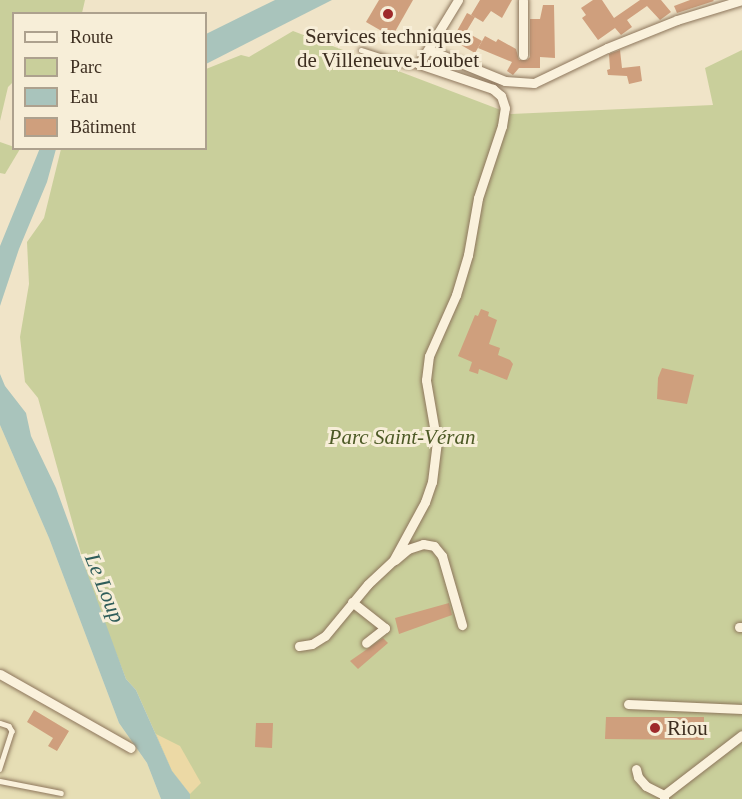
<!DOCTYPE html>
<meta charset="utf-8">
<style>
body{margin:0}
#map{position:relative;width:742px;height:799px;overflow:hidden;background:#f0e4c8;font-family:Georgia,serif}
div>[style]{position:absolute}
.farmland>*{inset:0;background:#e6deb5}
.green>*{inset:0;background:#c9cf9b}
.sand>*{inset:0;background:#ecd9a5}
.water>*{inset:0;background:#a9c4bc}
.building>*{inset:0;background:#cf9f7d}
.roads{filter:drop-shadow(0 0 2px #8d765c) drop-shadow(0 0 2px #8d765c)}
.lane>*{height:4.5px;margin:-2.25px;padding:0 2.25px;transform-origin:2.25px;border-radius:2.25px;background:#faf1dc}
.street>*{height:9px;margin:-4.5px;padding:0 4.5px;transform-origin:4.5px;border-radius:4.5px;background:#faf1dc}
.dots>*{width:16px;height:16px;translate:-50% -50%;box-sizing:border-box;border:3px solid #f7eed8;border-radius:50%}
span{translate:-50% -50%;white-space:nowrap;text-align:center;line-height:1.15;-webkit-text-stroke:6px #f7eed8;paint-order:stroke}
.poi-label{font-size:21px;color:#3d2e20}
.left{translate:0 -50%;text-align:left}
.park-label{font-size:21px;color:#4d5a26;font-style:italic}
.water-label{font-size:22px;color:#2f5d5a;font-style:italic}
.legend{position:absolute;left:12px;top:12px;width:195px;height:138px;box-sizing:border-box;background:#f7eed8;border:2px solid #ada18e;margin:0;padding:8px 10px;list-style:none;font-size:18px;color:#3d2e20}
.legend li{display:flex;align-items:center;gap:12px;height:30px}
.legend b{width:30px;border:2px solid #ada18e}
</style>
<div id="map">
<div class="farmland">
<i style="clip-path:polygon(0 425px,49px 538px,119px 723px,147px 763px,161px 799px,0 799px)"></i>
</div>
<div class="green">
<i style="clip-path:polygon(0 0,85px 0,82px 13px,14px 14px,13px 82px,8px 87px,0 121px)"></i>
<i style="clip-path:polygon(293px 31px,511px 114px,713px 105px,705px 68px,742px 50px,742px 799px,190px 799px,190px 794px,172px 771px,136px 690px,126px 679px,90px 586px,38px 398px,25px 382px,20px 337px,29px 284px,27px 242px,44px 218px,61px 149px,206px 148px,206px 69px,241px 55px,249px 57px)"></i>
<i style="clip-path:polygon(0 142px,20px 149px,5px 174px,0 173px)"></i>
</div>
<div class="sand">
<i style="clip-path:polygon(156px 734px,180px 746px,201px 783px,190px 794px,172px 771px)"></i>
</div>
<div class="water">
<i style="clip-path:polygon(275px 0,332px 0,206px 64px,206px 34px)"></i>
<i style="clip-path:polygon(40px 148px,56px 149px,47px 182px,19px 249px,0 306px,0 246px)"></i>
<i style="clip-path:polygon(0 374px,5px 386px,26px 413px,31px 436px,56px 488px,126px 679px,136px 690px,172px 771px,190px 794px,190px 799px,161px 799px,147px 763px,119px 723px,49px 538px,0 425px)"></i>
</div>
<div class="building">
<i style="clip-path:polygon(379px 0,413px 0,392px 37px,366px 22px)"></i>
<i style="clip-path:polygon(480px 0,512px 0,502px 18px,491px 11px,483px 22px,471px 15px)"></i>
<i style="clip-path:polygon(593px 0,602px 0,614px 18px,640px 0,661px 0,671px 12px,660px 20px,647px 6px,627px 20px,632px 27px,621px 35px,615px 28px,598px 40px,582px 18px,586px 15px,581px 8px)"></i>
<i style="clip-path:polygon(690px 0,713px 0,714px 1px,677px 13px,674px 6px)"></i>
<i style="clip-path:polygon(543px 5px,554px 5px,555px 58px,540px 57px,540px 68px,519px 68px,513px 75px,507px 71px,512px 62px,478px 48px,485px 36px,496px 42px,498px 39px,516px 49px,519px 60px,527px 60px,530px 57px,530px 19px,540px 19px)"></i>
<i style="clip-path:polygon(467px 13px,475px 17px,466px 32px,482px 41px,475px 53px,452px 40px)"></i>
<i style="clip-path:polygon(620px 50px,622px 68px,640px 66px,642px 81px,629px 84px,627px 76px,608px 75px,607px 70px,610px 69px,609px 54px)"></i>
<i style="clip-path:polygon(481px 309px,489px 312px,488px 316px,497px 320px,489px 344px,500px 348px,498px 355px,510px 360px,513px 364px,507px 380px,479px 369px,478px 374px,469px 371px,472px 362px,458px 356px,475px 315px,478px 316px)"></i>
<i style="clip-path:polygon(662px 368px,694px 375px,687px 404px,657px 399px,658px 378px)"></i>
<i style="clip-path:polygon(449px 603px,452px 615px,399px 634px,395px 618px)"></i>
<i style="clip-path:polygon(383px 638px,388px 643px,358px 669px,350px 661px)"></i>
<i style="clip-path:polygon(34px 710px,69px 731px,57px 751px,48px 746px,53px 738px,27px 722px)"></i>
<i style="clip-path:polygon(606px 717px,704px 717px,704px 740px,605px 739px)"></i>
<i style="clip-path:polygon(256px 723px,273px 723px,272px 748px,255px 747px)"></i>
</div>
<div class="roads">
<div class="lane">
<i style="left:361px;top:50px;width:49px;rotate:17.7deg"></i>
<i style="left:408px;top:65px;width:11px;rotate:-5deg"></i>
<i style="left:0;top:723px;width:9px;rotate:18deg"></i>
<i style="left:9px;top:726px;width:6px;rotate:59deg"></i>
<i style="left:12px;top:731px;width:40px;rotate:108deg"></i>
<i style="left:0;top:781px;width:62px;rotate:11.1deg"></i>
</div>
<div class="street">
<i style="left:429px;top:50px;width:82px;rotate:22.2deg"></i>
<i style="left:505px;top:81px;width:29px;rotate:4deg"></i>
<i style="left:534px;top:83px;width:81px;rotate:-25.6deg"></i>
<i style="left:607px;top:48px;width:75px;rotate:-21.8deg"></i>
<i style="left:677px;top:20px;width:68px;rotate:-17.1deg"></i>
<i style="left:523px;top:55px;width:55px;rotate:-90deg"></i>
<i style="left:395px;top:560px;width:17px;rotate:-40deg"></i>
<i style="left:408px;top:549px;width:16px;rotate:-18deg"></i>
<i style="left:423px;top:544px;width:11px;rotate:10deg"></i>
<i style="left:434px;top:546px;width:13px;rotate:51deg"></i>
<i style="left:442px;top:556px;width:72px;rotate:73.8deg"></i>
<i style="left:352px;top:602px;width:42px;rotate:38.2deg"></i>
<i style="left:385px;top:628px;width:24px;rotate:142deg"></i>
<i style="left:739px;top:627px;width:3px"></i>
<i style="left:299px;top:646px;width:13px;rotate:-9deg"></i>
<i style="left:312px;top:644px;width:15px;rotate:-32deg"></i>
<i style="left:325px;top:636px;width:67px;rotate:-50.4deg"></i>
<i style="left:368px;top:584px;width:34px;rotate:-43deg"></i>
<i style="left:393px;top:561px;width:67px;rotate:-61.5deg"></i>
<i style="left:425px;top:502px;width:21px;rotate:-71deg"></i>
<i style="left:432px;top:482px;width:38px;rotate:-83deg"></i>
<i style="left:437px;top:444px;width:65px;rotate:-99.8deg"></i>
<i style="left:426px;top:380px;width:24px;rotate:-83deg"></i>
<i style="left:429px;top:356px;width:67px;rotate:-66.1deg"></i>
<i style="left:456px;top:295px;width:42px;rotate:-73.3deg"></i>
<i style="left:468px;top:255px;width:58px;rotate:-80deg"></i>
<i style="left:478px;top:198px;width:76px;rotate:-71.6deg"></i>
<i style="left:502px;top:126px;width:18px;rotate:-81deg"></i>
<i style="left:505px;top:108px;width:13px;rotate:-108deg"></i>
<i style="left:501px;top:96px;width:11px;rotate:-139deg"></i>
<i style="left:493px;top:89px;width:78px;rotate:-161.3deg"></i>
<i style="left:419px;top:64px;width:75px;rotate:-58.6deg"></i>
<i style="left:0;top:674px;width:150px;rotate:29.5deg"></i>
<i style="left:628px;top:704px;width:114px;rotate:2.5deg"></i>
<i style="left:636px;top:769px;width:8px;rotate:76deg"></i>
<i style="left:638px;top:777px;width:12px;rotate:48deg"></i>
<i style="left:646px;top:786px;width:20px;rotate:27deg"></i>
<i style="left:664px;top:799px;width:4px;rotate:-90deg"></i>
<i style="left:664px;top:795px;width:98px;rotate:-37.6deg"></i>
</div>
</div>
<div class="dots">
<i style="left:388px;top:14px;background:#9e2a2b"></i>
<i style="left:655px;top:728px;background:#9e2a2b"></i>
</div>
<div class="poi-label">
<span style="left:388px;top:48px">Services techniques<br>de Villeneuve-Loubet</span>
<span class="left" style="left:667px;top:728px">Riou</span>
</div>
<div class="park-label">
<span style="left:402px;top:437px">Parc Saint-Véran</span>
</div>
<div class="water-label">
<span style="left:105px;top:588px;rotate:68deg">Le Loup</span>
</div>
<ul class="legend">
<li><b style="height:8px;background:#faf1dc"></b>Route</li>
<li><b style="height:16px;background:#c9cf9b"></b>Parc</li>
<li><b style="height:16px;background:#a9c4bc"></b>Eau</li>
<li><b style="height:16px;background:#cf9f7d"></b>Bâtiment</li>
</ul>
</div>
